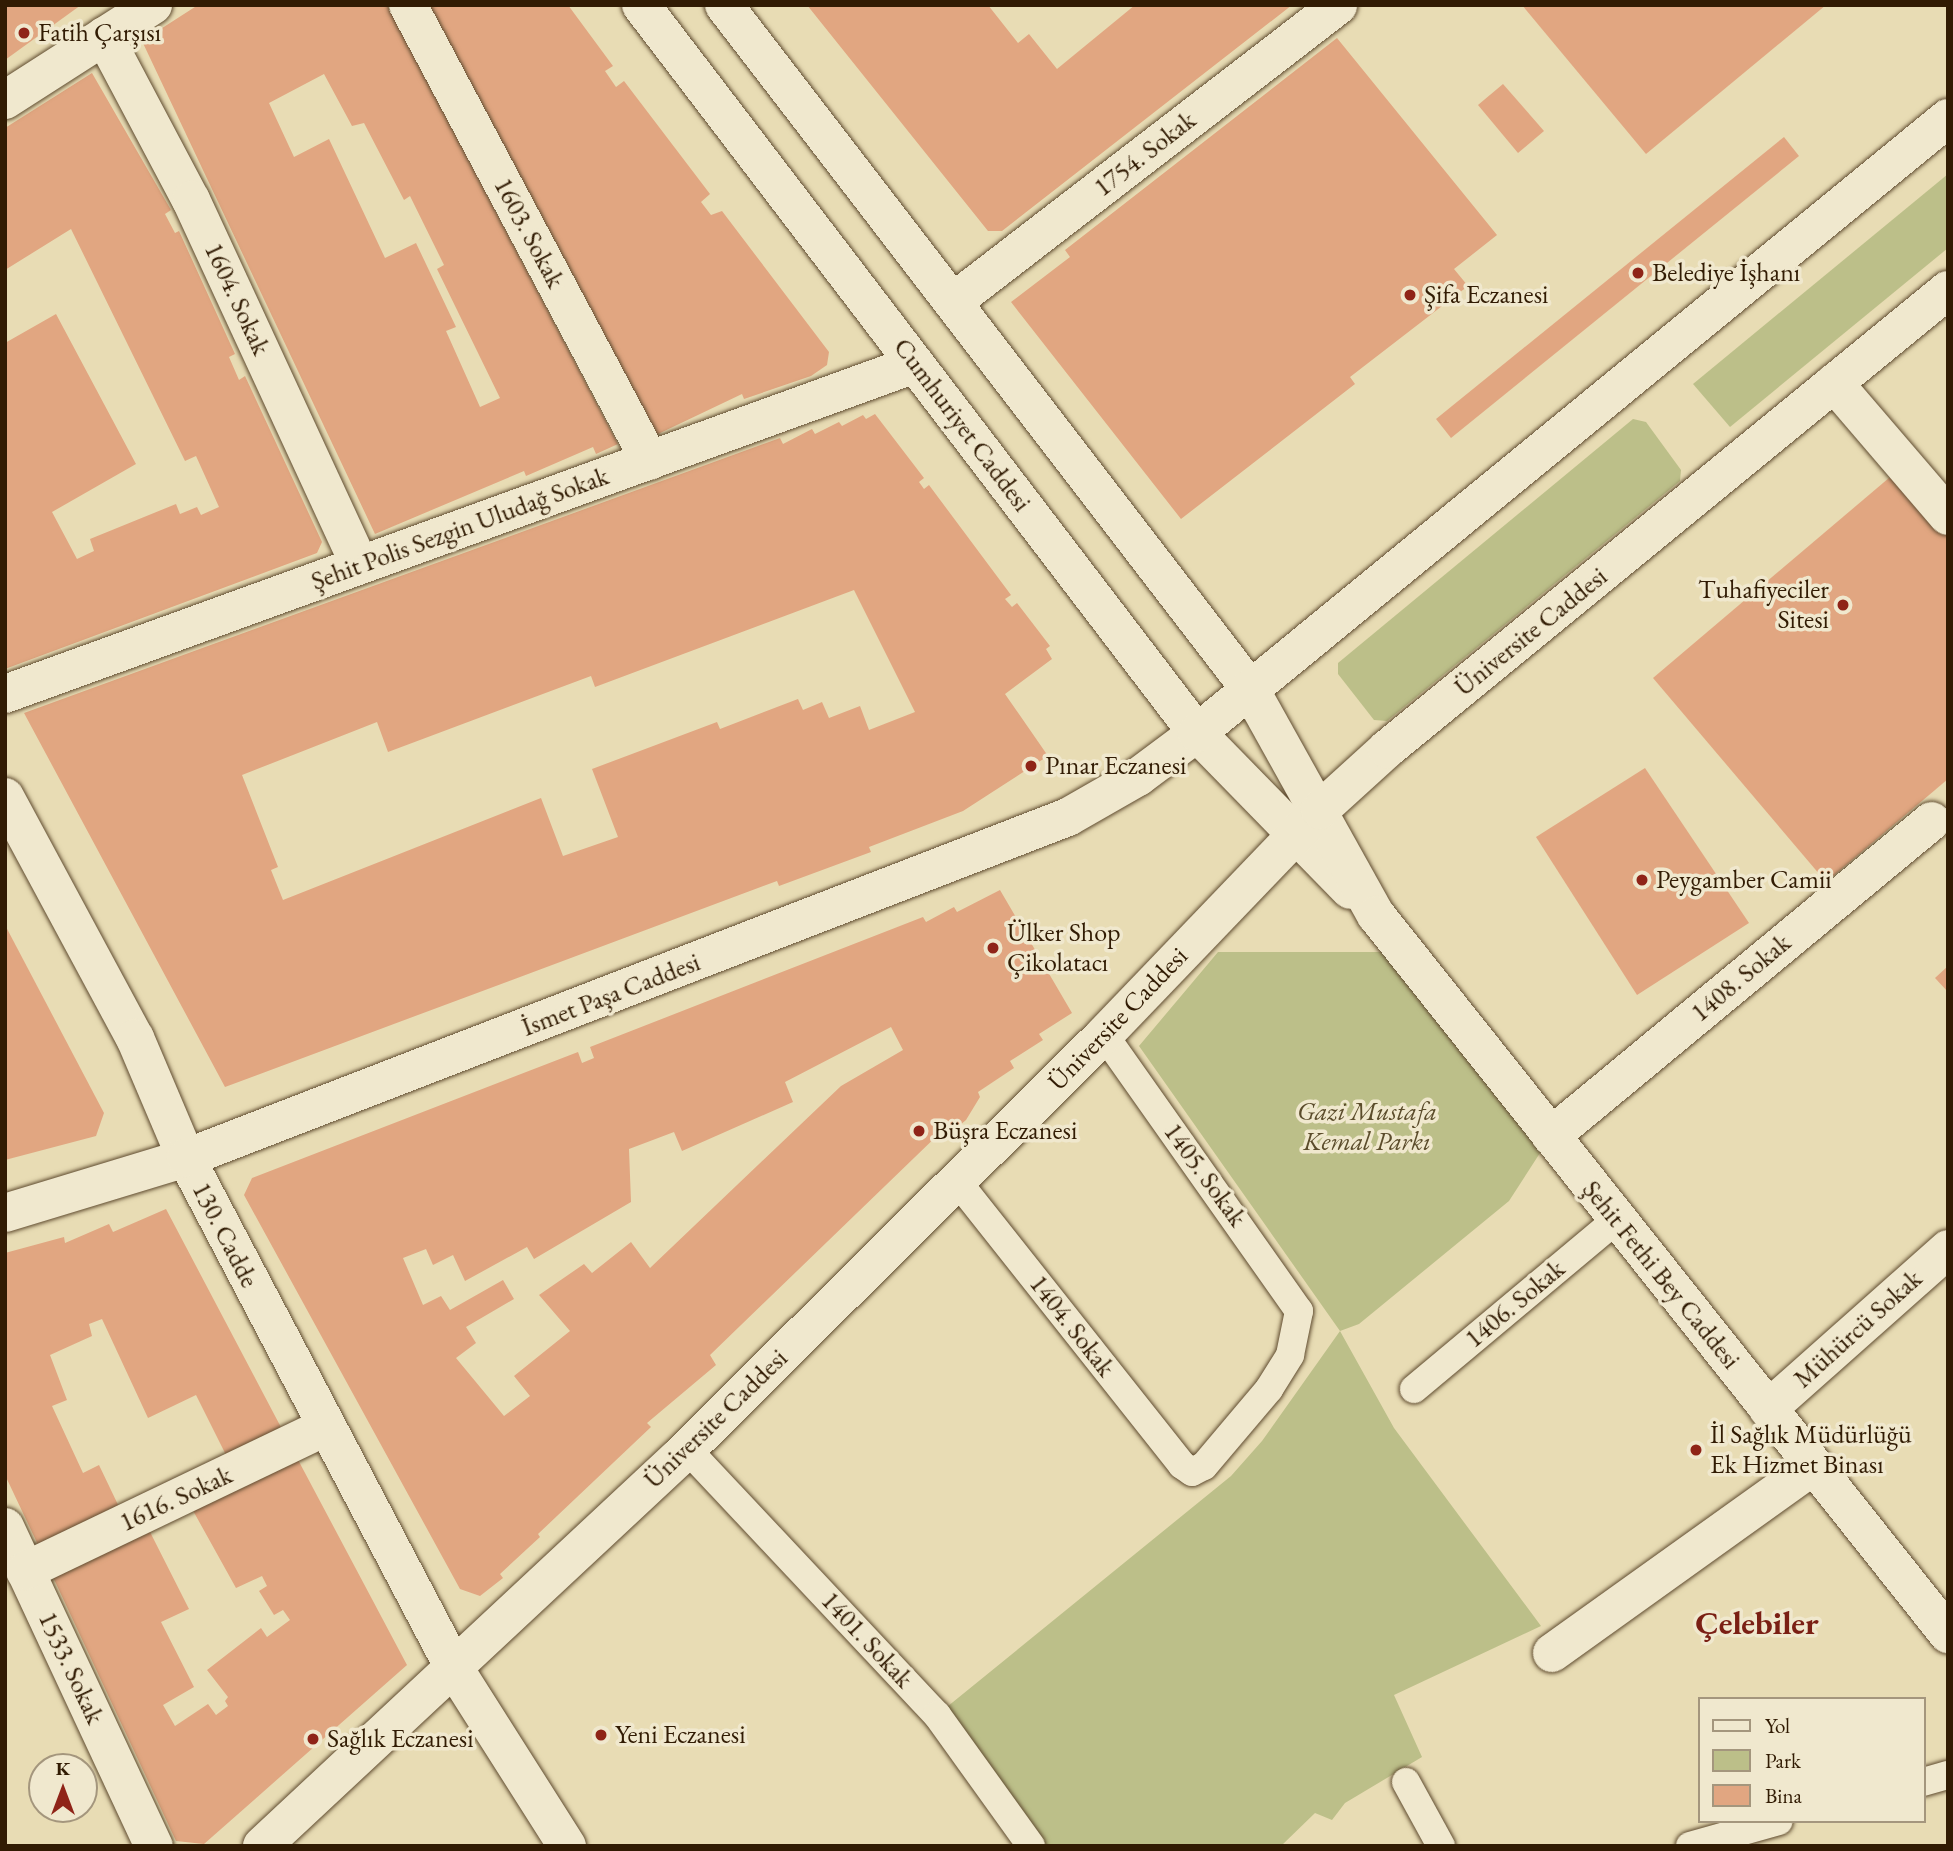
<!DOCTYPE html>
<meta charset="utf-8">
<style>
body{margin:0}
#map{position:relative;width:1953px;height:1851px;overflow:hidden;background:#e8dcb4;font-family:"EB Garamond",serif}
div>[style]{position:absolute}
.green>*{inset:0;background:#bcbf89}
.building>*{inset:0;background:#e1a681}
.roads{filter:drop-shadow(0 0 2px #5f4b2f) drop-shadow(0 0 2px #5f4b2f)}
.service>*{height:28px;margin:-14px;padding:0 14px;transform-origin:14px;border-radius:14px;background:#f0e8ce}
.pedestrian>*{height:38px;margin:-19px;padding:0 19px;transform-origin:19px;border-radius:19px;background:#f0e8ce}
.minor>*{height:38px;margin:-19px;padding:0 19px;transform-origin:19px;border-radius:19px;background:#f0e8ce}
.tertiary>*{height:38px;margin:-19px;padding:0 19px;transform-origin:19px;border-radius:19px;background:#f0e8ce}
.secondary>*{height:38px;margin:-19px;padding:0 19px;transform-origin:19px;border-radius:19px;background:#f0e8ce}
.dots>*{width:19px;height:19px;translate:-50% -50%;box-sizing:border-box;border:4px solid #f0e8ce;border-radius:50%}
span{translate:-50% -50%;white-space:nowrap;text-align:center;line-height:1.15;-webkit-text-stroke:7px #f0e8ce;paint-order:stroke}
.poi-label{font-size:26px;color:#311b03}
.left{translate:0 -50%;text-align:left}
.right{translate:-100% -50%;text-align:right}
.street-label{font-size:26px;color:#311b03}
.park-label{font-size:26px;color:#5b4c2b;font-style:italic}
.district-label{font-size:33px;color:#7a1f14;font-weight:700}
.frame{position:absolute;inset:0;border:7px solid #311b03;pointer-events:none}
.legend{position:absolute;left:1698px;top:1697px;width:228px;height:126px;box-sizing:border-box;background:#f0e8ce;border:2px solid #a4967d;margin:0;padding:9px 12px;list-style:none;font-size:21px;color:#311b03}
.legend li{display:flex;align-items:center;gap:14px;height:35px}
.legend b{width:35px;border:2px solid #a4967d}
.north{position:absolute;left:28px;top:1753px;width:70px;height:70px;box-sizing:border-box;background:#f0e8ce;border:2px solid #a4967d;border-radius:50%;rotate:0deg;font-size:19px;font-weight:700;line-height:28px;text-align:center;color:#311b03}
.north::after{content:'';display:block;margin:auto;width:24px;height:32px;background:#8f2418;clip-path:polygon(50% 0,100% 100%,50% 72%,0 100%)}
</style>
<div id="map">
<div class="green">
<i style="clip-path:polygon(1948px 174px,1948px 248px,1730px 427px,1693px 384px)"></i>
<i style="clip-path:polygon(1633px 419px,1646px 422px,1681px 470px,1680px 481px,1387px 721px,1374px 720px,1338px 674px,1338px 663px)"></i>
<i style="clip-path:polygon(1218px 952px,1393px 952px,1551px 1136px,1509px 1201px,1359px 1324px,1340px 1331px,1394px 1428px,1541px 1626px,1394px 1695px,1422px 1757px,1345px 1803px,1332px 1820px,1315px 1813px,1281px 1846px,1035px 1846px,937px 1715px,1231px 1476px,1262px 1441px,1340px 1331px,1139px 1046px)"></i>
</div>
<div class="building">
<i style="clip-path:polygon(5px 5px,81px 5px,5px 60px)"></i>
<i style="clip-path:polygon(evenodd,198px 5px,387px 5px,618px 444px,596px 454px,593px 447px,526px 476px,524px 471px,375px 534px,142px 41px,198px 5px,324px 74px,352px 126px,364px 123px,404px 200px,410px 196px,444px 265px,437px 269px,500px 398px,480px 407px,446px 331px,456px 327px,416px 243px,385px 258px,329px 139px,294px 157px,269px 103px,324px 74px)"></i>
<i style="clip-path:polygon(428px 5px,568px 5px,613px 66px,605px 71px,616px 87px,624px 81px,710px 194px,701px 202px,711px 215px,722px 211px,829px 352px,827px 365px,811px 376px,744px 399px,742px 394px,656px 435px)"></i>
<i style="clip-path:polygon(807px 5px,988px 5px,1018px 43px,1029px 34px,1057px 69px,1135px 5px,1292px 5px,1002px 231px,988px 231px)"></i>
<i style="clip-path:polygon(1522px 5px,1826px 5px,1646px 154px)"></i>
<i style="clip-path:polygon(1337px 38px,1497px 235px,1454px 269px,1468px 286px,1350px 377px,1355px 384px,1181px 519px,1011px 302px,1070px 257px,1065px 250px)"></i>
<i style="clip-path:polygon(92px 73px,171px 210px,165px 214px,175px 233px,179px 231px,235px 354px,229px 357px,239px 380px,245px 376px,322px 542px,317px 553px,5px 669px,5px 343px,56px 314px,136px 464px,52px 512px,77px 559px,94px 551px,90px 539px,176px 504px,180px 514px,197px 507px,201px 515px,219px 507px,196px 456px,185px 461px,71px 229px,5px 270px,5px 128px)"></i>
<i style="clip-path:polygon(1503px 84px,1544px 131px,1518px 153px,1478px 105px)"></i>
<i style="clip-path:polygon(1784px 137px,1799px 156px,1451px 438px,1436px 419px)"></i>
<i style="clip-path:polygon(evenodd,875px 414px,924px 478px,919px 482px,924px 489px,929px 485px,1011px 595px,1005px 599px,1012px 607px,1017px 603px,1050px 646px,1046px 649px,1052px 659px,1005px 694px,1048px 756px,963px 811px,869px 847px,871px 852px,779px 886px,777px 881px,225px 1087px,24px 713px,780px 438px,783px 444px,812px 429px,815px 434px,839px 422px,842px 426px,863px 415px,866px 419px,875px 414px,854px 590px,915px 712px,869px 730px,860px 706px,829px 718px,822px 702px,803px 710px,798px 699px,720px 729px,717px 722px,592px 769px,618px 837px,563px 856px,541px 798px,283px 900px,271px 870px,278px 867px,242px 775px,377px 722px,388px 752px,591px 676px,595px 687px,854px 590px)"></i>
<i style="clip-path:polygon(1896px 472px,1948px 533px,1948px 779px,1826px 882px,1653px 678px)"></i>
<i style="clip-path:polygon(1645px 768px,1749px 923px,1637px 995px,1536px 837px)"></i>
<i style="clip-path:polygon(evenodd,1000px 890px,1072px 1013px,1039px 1034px,1043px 1040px,1010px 1061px,1014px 1068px,978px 1092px,980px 1097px,966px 1120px,948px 1135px,944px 1129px,710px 1355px,716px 1365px,647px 1423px,651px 1427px,538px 1534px,540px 1537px,500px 1574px,503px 1578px,480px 1596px,460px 1589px,244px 1195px,252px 1178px,578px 1052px,582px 1063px,594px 1058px,590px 1047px,923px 917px,926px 922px,954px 907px,957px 912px,1000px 890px,891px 1027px,903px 1050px,841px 1086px,650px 1268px,631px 1242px,592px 1273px,584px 1264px,539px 1295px,570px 1331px,514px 1376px,530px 1396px,504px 1416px,456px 1358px,476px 1343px,466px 1327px,514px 1299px,503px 1280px,450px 1310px,441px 1296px,423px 1305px,403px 1258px,426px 1249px,433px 1265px,453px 1255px,465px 1281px,527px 1247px,534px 1259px,631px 1202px,629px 1149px,674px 1132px,682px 1151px,793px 1102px,785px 1082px,891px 1027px)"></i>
<i style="clip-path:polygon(5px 925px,104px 1113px,96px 1136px,5px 1160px)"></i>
<i style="clip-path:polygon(1948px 966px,1948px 992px,1935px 978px)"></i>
<i style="clip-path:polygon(166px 1209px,284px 1433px,228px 1459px,196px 1395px,148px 1418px,102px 1319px,89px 1324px,92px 1336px,50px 1355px,67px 1400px,52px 1406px,83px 1473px,99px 1465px,121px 1511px,40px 1549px,5px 1475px,5px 1253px,64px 1237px,65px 1243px,109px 1224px,113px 1232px)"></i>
<i style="clip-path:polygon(296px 1456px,407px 1665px,204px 1844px,176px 1841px,52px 1575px,148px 1528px,189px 1609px,161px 1622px,194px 1687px,163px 1705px,175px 1726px,208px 1704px,216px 1715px,228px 1706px,225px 1701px,228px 1697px,207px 1670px,261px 1628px,267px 1637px,290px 1620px,283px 1610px,274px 1615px,259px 1591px,267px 1586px,262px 1576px,236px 1588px,191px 1507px)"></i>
</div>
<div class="roads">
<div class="service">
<i style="left:957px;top:1181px;width:362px;rotate:51.6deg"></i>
<i style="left:1182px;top:1465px;width:12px;rotate:35deg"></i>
<i style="left:1192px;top:1472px;width:13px;rotate:-27deg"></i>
<i style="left:1204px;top:1466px;width:101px;rotate:-49.8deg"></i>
<i style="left:1269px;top:1389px;width:40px;rotate:-58deg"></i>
<i style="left:1290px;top:1355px;width:45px;rotate:-78.4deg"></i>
<i style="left:1299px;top:1311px;width:338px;rotate:-125.2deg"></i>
<i style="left:1414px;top:1389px;width:265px;rotate:-39.9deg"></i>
<i style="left:687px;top:1449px;width:365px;rotate:46.8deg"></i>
<i style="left:937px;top:1715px;width:161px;rotate:54.3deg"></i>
<i style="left:1406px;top:1782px;width:73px;rotate:61.3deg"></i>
<i style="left:1923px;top:1782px;width:26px;rotate:-16deg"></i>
<i style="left:1690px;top:1846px;width:92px;rotate:-15.7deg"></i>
</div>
<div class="pedestrian">
<i style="left:1834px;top:383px;width:175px;rotate:49.4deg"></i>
</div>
<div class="minor">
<i style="left:408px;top:5px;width:516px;rotate:62.05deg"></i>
<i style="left:104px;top:36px;width:186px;rotate:62.1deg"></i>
<i style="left:191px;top:200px;width:402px;rotate:65.2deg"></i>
<i style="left:5px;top:100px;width:176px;rotate:-32.7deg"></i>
<i style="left:953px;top:302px;width:486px;rotate:-37.6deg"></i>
<i style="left:5px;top:694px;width:968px;rotate:-19.93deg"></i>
<i style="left:5px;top:797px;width:274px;rotate:61.7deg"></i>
<i style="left:135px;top:1038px;width:130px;rotate:67deg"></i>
<i style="left:1551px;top:1136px;width:494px;rotate:-39.6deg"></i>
<i style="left:1768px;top:1409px;width:241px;rotate:-41.6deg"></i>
<i style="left:5px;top:1527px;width:352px;rotate:65deg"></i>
<i style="left:25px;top:1571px;width:334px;rotate:-25.6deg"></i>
<i style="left:1552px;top:1653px;width:321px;rotate:-35.6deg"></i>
</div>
<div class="tertiary">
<i style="left:641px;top:5px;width:916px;rotate:52.63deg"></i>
<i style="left:1197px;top:733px;width:219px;rotate:45.7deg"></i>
<i style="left:724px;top:5px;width:863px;rotate:52.44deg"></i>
<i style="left:1250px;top:689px;width:259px;rotate:60.9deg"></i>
<i style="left:1376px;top:915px;width:919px;rotate:51.5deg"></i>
<i style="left:186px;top:1158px;width:576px;rotate:62.28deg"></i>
<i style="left:454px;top:1668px;width:211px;rotate:57.6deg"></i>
</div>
<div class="secondary">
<i style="left:5px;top:1213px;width:189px;rotate:-16.9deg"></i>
<i style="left:186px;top:1158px;width:946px;rotate:-21.14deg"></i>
<i style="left:1068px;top:817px;width:81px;rotate:-29.7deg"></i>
<i style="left:1138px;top:777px;width:74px;rotate:-36.7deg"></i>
<i style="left:1197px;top:733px;width:971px;rotate:-39.31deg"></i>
<i style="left:262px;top:1846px;width:569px;rotate:-43.01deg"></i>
<i style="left:678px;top:1458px;width:600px;rotate:-44.8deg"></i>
<i style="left:1104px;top:1035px;width:312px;rotate:-46.2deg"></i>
<i style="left:1320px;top:810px;width:91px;rotate:-42.3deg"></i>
<i style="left:1387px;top:749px;width:725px;rotate:-39.29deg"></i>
</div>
</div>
<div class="dots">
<i style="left:24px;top:33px;background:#8f2418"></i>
<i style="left:1638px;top:273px;background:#8f2418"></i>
<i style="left:1410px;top:295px;background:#8f2418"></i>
<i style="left:1843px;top:605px;background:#8f2418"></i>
<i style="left:1031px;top:766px;background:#8f2418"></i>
<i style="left:1642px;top:880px;background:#8f2418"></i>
<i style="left:993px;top:948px;background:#8f2418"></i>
<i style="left:919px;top:1131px;background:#8f2418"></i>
<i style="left:1696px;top:1450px;background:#8f2418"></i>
<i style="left:601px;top:1735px;background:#8f2418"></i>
<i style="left:313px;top:1739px;background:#8f2418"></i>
</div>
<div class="poi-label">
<span class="left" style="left:38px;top:33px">Fatih Çarşısı</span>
<span class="left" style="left:1652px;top:273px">Belediye İşhanı</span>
<span class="left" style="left:1424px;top:295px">Şifa Eczanesi</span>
<span class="right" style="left:1829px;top:605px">Tuhafiyeciler<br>Sitesi</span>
<span class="left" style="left:1045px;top:766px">Pınar Eczanesi</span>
<span class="left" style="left:1656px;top:880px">Peygamber Camii</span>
<span class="left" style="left:1007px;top:948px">Ülker Shop<br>Çikolatacı</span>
<span class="left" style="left:933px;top:1131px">Büşra Eczanesi</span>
<span class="left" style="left:1710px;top:1450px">İl Sağlık Müdürlüğü<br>Ek Hizmet Binası</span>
<span class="left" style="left:615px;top:1735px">Yeni Eczanesi</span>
<span class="left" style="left:327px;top:1739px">Sağlık Eczanesi</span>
</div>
<div class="street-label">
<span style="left:1145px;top:154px;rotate:-38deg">1754. Sokak</span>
<span style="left:529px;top:233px;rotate:62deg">1603. Sokak</span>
<span style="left:237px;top:299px;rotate:65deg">1604. Sokak</span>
<span style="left:962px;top:425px;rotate:53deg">Cumhuriyet Caddesi</span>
<span style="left:460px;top:529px;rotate:-20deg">Şehit Polis Sezgin Uludağ Sokak</span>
<span style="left:1531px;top:632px;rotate:-39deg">Üniversite Caddesi</span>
<span style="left:1741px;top:978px;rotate:-40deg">1408. Sokak</span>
<span style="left:611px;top:995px;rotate:-21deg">İsmet Paşa Caddesi</span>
<span style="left:1118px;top:1019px;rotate:-46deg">Üniversite Caddesi</span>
<span style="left:1205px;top:1175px;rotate:54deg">1405. Sokak</span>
<span style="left:225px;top:1235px;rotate:63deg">130. Cadde</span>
<span style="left:1661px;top:1275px;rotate:51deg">Şehit Fethi Bey Caddesi</span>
<span style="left:1515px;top:1304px;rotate:-40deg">1406. Sokak</span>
<span style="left:1072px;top:1326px;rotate:52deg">1404. Sokak</span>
<span style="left:1858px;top:1329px;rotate:-42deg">Mühürcü Sokak</span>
<span style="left:716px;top:1419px;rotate:-44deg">Üniversite Caddesi</span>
<span style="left:176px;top:1499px;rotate:-25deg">1616. Sokak</span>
<span style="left:867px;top:1640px;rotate:47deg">1401. Sokak</span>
<span style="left:71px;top:1668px;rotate:65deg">1533. Sokak</span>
</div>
<div class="park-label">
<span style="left:1367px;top:1127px">Gazi Mustafa<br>Kemal Parkı</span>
</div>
<div class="district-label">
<span style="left:1757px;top:1623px">Çelebiler</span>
</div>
<div class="frame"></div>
<ul class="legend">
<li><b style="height:9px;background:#f0e8ce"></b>Yol</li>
<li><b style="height:19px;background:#bcbf89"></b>Park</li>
<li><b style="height:19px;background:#e1a681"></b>Bina</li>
</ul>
<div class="north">K</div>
</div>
